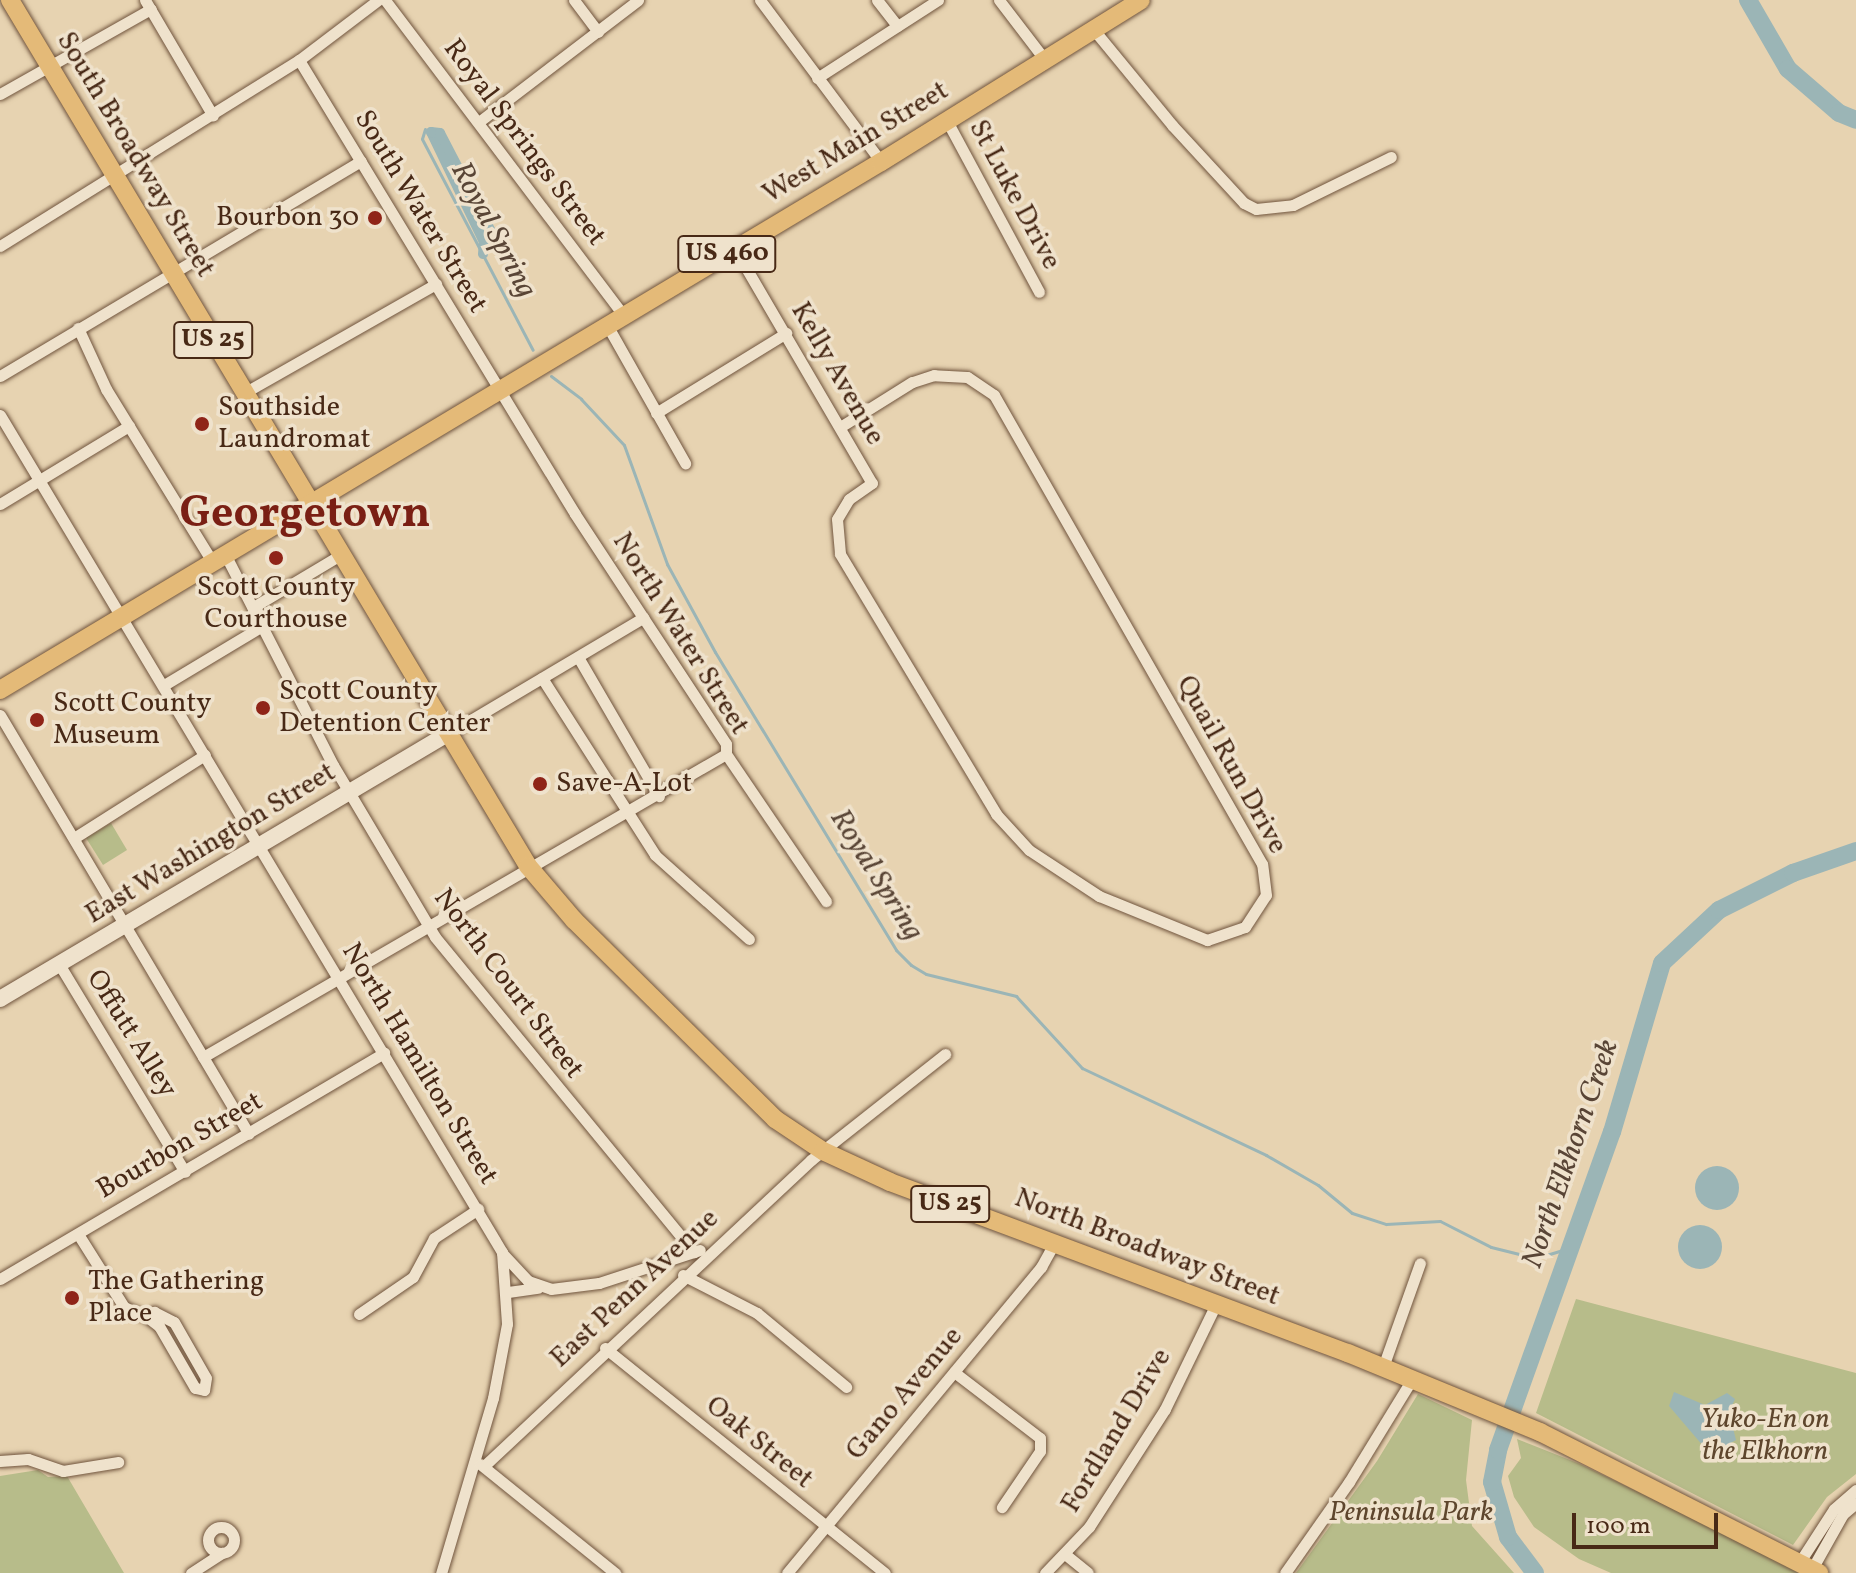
<!DOCTYPE html>
<style>
body{margin:0}
#map{position:relative;width:1856px;height:1573px;overflow:hidden;background:#e7d3b1;font-family:Vollkorn,serif}
div>[style]{position:absolute}
.green>*{inset:0;background:#b7bc8a}
.water>*{inset:0;background:#9bb5b6}
.round{border-radius:50%}
.stream>*{height:3px;margin:-1.5px;padding:0 1.5px;transform-origin:1.5px;border-radius:1.5px;background:#9bb5b6}
.canal>*{height:10px;margin:-5px;padding:0 5px;transform-origin:5px;border-radius:5px;background:#9bb5b6}
.river>*{height:18px;margin:-9px;padding:0 9px;transform-origin:9px;border-radius:9px;background:#9bb5b6}
.roads{filter:drop-shadow(0 0 2px #70543d) drop-shadow(0 0 2px #70543d)}
.street>*{height:11px;margin:-5.5px;padding:0 5.5px;transform-origin:5.5px;border-radius:5.5px;background:#efe2cc}
.street>.ring{margin:-5.5px;padding:0;box-sizing:content-box;background:none;border:11px solid #efe2cc;border-radius:50%}
.secondary>*{height:16px;margin:-8px;padding:0 8px;transform-origin:8px;border-radius:8px;background:#efe2cc}
.primary>*{height:18px;margin:-9px;padding:0 9px;transform-origin:9px;border-radius:9px;background:#e4ba78}
.dots>*{width:22px;height:22px;translate:-50% -50%;box-sizing:border-box;border:4px solid #efe2cc;border-radius:50%}
span{translate:-50% -50%;white-space:nowrap;text-align:center;line-height:1.15;-webkit-text-stroke:7px #efe2cc;paint-order:stroke}
.shield-label span{padding:2px 6px;background:#efe2cc;border:2px solid;border-radius:6px;-webkit-text-stroke-width:0}
.shield-label{font-size:26px;color:#482916;font-weight:700}
.street-label{font-size:28px;color:#482916}
.poi-label{font-size:28px;color:#482916}
.right{translate:-100% -50%;text-align:right}
.left{translate:0 -50%;text-align:left}
.park-label{font-size:28px;color:#5e462d;font-style:italic}
.water-label{font-size:30px;color:#594536;font-style:italic}
.town-label{font-size:44px;color:#7a1f14;font-weight:700}
.scale{position:absolute;left:1572px;top:1513px;width:146px;height:36px;box-sizing:border-box;border:4px solid #482916;border-top:0;padding-left:10px;font-size:24px;line-height:28px;white-space:nowrap;color:#482916;-webkit-text-stroke:6px #efe2cc;paint-order:stroke}
</style>
<div id="map">
<div class="green">
<i style="clip-path:polygon(111px 823px,127px 850px,103px 865px,86px 838px)"></i>
<i style="clip-path:polygon(1576px 1299px,1856px 1373px,1856px 1474px,1827px 1497px,1793px 1545px,1536px 1413px)"></i>
<i style="clip-path:polygon(1418px 1394px,1472px 1420px,1466px 1480px,1472px 1526px,1514px 1573px,1296px 1573px,1377px 1461px)"></i>
<i style="clip-path:polygon(1517px 1439px,1580px 1464px,1806px 1573px,1611px 1573px,1579px 1559px,1534px 1527px,1514px 1497px,1508px 1476px,1521px 1458px)"></i>
<i style="clip-path:polygon(38px 1470px,48px 1477px,67px 1476px,124px 1573px,0 1573px,0 1476px)"></i>
</div>
<div class="water">
<i class="round" style="left:1695px;top:1166px;width:44px;height:44px"></i>
<i class="round" style="left:1678px;top:1225px;width:44px;height:44px"></i>
<i style="clip-path:polygon(1674px 1392px,1705px 1405px,1727px 1393px,1735px 1399px,1729px 1412px,1736px 1440px,1710px 1454px,1669px 1406px)"></i>
</div>
<div class="stream">
<i style="left:425px;top:129px;width:10px;rotate:107deg"></i>
<i style="left:422px;top:139px;width:238px;rotate:62.3deg"></i>
<i style="left:551px;top:376px;width:38px;rotate:37deg"></i>
<i style="left:581px;top:399px;width:63px;rotate:46.9deg"></i>
<i style="left:624px;top:445px;width:127px;rotate:70.1deg"></i>
<i style="left:667px;top:564px;width:100px;rotate:61.4deg"></i>
<i style="left:715px;top:652px;width:349px;rotate:58.7deg"></i>
<i style="left:896px;top:950px;width:21px;rotate:45deg"></i>
<i style="left:911px;top:965px;width:17px;rotate:31deg"></i>
<i style="left:926px;top:974px;width:93px;rotate:13.7deg"></i>
<i style="left:1016px;top:996px;width:98px;rotate:47.5deg"></i>
<i style="left:1082px;top:1068px;width:204px;rotate:25.3deg"></i>
<i style="left:1266px;top:1155px;width:60px;rotate:30deg"></i>
<i style="left:1318px;top:1185px;width:44px;rotate:39.5deg"></i>
<i style="left:1352px;top:1213px;width:36px;rotate:18deg"></i>
<i style="left:1386px;top:1224px;width:54px;rotate:-3.2deg"></i>
<i style="left:1440px;top:1221px;width:57px;rotate:27deg"></i>
<i style="left:1491px;top:1247px;width:32px;rotate:14deg"></i>
<i style="left:1522px;top:1255px;width:21px;rotate:3deg"></i>
<i style="left:1543px;top:1256px;width:30px;rotate:-17deg"></i>
</div>
<div class="canal">
<i style="left:483px;top:254px;width:12px;rotate:-85deg"></i>
<i style="left:484px;top:242px;width:122px;rotate:-115.7deg"></i>
<i style="left:431px;top:132px;width:9px;rotate:6deg"></i>
<i style="left:440px;top:133px;width:124px;rotate:62.6deg"></i>
</div>
<div class="river">
<i style="left:1748px;top:0;width:80px;rotate:59.9deg"></i>
<i style="left:1788px;top:69px;width:67px;rotate:40.8deg"></i>
<i style="left:1839px;top:113px;width:18px;rotate:22deg"></i>
<i style="left:1535px;top:1573px;width:45px;rotate:-126.9deg"></i>
<i style="left:1508px;top:1537px;width:57px;rotate:-106.2deg"></i>
<i style="left:1492px;top:1482px;width:33px;rotate:-79deg"></i>
<i style="left:1498px;top:1450px;width:338px;rotate:-70.3deg"></i>
<i style="left:1612px;top:1132px;width:176px;rotate:-73.5deg"></i>
<i style="left:1662px;top:963px;width:78px;rotate:-42.9deg"></i>
<i style="left:1719px;top:910px;width:83px;rotate:-26.6deg"></i>
<i style="left:1793px;top:873px;width:67px;rotate:-19.2deg"></i>
</div>
<div class="roads">
<div class="street">
<i style="left:145px;top:0;width:134px;rotate:59.6deg"></i>
<i style="left:385px;top:0;width:395px;rotate:52.9deg"></i>
<i style="left:574px;top:0;width:40px;rotate:53deg"></i>
<i style="left:760px;top:0;width:202px;rotate:53.2deg"></i>
<i style="left:877px;top:0;width:33px;rotate:52deg"></i>
<i style="left:999px;top:0;width:76px;rotate:52.5deg"></i>
<i style="left:1094px;top:30px;width:123px;rotate:50.6deg"></i>
<i style="left:1172px;top:125px;width:106px;rotate:47.3deg"></i>
<i style="left:1244px;top:203px;width:13px;rotate:27deg"></i>
<i style="left:1256px;top:209px;width:37px;rotate:-6deg"></i>
<i style="left:1293px;top:205px;width:109px;rotate:-26.1deg"></i>
<i style="left:299px;top:60px;width:531px;rotate:58.7deg"></i>
<i style="left:575px;top:514px;width:275px;rotate:56.7deg"></i>
<i style="left:726px;top:744px;width:10px;rotate:90deg"></i>
<i style="left:726px;top:754px;width:178px;rotate:55.8deg"></i>
<i style="left:817px;top:78px;width:144px;rotate:-32.8deg"></i>
<i style="left:0;top:94px;width:173px;rotate:-29.4deg"></i>
<i style="left:480px;top:121px;width:199px;rotate:-37.4deg"></i>
<i style="left:947px;top:121px;width:194px;rotate:61.7deg"></i>
<i style="left:0;top:246px;width:352px;rotate:-31.9deg"></i>
<i style="left:299px;top:60px;width:99px;rotate:-37.2deg"></i>
<i style="left:735px;top:249px;width:271px;rotate:59.7deg"></i>
<i style="left:872px;top:483px;width:28px;rotate:145deg"></i>
<i style="left:849px;top:499px;width:23px;rotate:121deg"></i>
<i style="left:837px;top:519px;width:35px;rotate:85deg"></i>
<i style="left:840px;top:554px;width:303px;rotate:59deg"></i>
<i style="left:996px;top:814px;width:49px;rotate:47.5deg"></i>
<i style="left:1029px;top:850px;width:84px;rotate:33.3deg"></i>
<i style="left:1099px;top:896px;width:117px;rotate:22.2deg"></i>
<i style="left:1207px;top:940px;width:40px;rotate:-18.9deg"></i>
<i style="left:1245px;top:927px;width:38px;rotate:-57deg"></i>
<i style="left:1266px;top:895px;width:31px;rotate:-97deg"></i>
<i style="left:1262px;top:864px;width:540px;rotate:-119.74deg"></i>
<i style="left:994px;top:395px;width:32px;rotate:-146deg"></i>
<i style="left:967px;top:377px;width:33px;rotate:-177deg"></i>
<i style="left:934px;top:375px;width:23px;rotate:162deg"></i>
<i style="left:912px;top:382px;width:85px;rotate:148deg"></i>
<i style="left:607px;top:325px;width:159px;rotate:60.5deg"></i>
<i style="left:78px;top:328px;width:67px;rotate:65.3deg"></i>
<i style="left:106px;top:389px;width:204px;rotate:58.4deg"></i>
<i style="left:0;top:376px;width:420px;rotate:-30.8deg"></i>
<i style="left:244px;top:393px;width:221px;rotate:-29.6deg"></i>
<i style="left:656px;top:413px;width:153px;rotate:-31.6deg"></i>
<i style="left:0;top:415px;width:976px;rotate:59.05deg"></i>
<i style="left:502px;top:1252px;width:72px;rotate:86deg"></i>
<i style="left:507px;top:1324px;width:75px;rotate:100.7deg"></i>
<i style="left:493px;top:1398px;width:183px;rotate:106.5deg"></i>
<i style="left:0;top:504px;width:151px;rotate:-31.2deg"></i>
<i style="left:226px;top:556px;width:235px;rotate:62.9deg"></i>
<i style="left:333px;top:765px;width:200px;rotate:59.3deg"></i>
<i style="left:435px;top:937px;width:408px;rotate:50.6deg"></i>
<i style="left:255px;top:606px;width:101px;rotate:-30.9deg"></i>
<i style="left:578px;top:657px;width:161px;rotate:59.8deg"></i>
<i style="left:542px;top:678px;width:210px;rotate:57.4deg"></i>
<i style="left:655px;top:855px;width:126px;rotate:41.8deg"></i>
<i style="left:164px;top:685px;width:111px;rotate:-31deg"></i>
<i style="left:0;top:715px;width:487px;rotate:59.3deg"></i>
<i style="left:449px;top:733px;width:226px;rotate:-30.7deg"></i>
<i style="left:74px;top:838px;width:155px;rotate:-32.4deg"></i>
<i style="left:59px;top:964px;width:243px;rotate:58.8deg"></i>
<i style="left:203px;top:1057px;width:604px;rotate:-30.09deg"></i>
<i style="left:78px;top:1234px;width:86px;rotate:57.8deg"></i>
<i style="left:124px;top:1307px;width:25px;rotate:23deg"></i>
<i style="left:502px;top:1253px;width:38px;rotate:47deg"></i>
<i style="left:528px;top:1281px;width:24px;rotate:19deg"></i>
<i style="left:551px;top:1289px;width:48px;rotate:-7.1deg"></i>
<i style="left:599px;top:1283px;width:106px;rotate:-18.1deg"></i>
<i style="left:683px;top:1275px;width:83px;rotate:27.2deg"></i>
<i style="left:757px;top:1313px;width:116px;rotate:39.7deg"></i>
<i style="left:0;top:1279px;width:446px;rotate:-30.5deg"></i>
<i style="left:508px;top:1292px;width:30px;rotate:-8deg"></i>
<i style="left:154px;top:1312px;width:22px;rotate:27deg"></i>
<i style="left:174px;top:1322px;width:64px;rotate:60.3deg"></i>
<i style="left:206px;top:1378px;width:12px;rotate:99deg"></i>
<i style="left:204px;top:1390px;width:9px;rotate:-167deg"></i>
<i style="left:195px;top:1388px;width:72px;rotate:-120.1deg"></i>
<i style="left:159px;top:1326px;width:15px;rotate:-143deg"></i>
<i style="left:147px;top:1317px;width:9px;rotate:-36deg"></i>
<i style="left:359px;top:1314px;width:65px;rotate:-34.4deg"></i>
<i style="left:413px;top:1277px;width:44px;rotate:-61.7deg"></i>
<i style="left:434px;top:1238px;width:53px;rotate:-33.4deg"></i>
<i style="left:605px;top:1348px;width:359px;rotate:38.8deg"></i>
<i style="left:1383px;top:1367px;width:110px;rotate:-70.4deg"></i>
<i style="left:954px;top:1372px;width:108px;rotate:37.5deg"></i>
<i style="left:1040px;top:1438px;width:13px;rotate:90deg"></i>
<i style="left:1040px;top:1451px;width:68px;rotate:124.2deg"></i>
<i style="left:0;top:1461px;width:28px;rotate:-4deg"></i>
<i style="left:28px;top:1459px;width:37px;rotate:19deg"></i>
<i style="left:63px;top:1471px;width:56px;rotate:-9.3deg"></i>
<i style="left:480px;top:1464px;width:174px;rotate:38.9deg"></i>
<i style="left:484px;top:1466px;width:448px;rotate:-43.1deg"></i>
<i style="left:811px;top:1160px;width:171px;rotate:-38.3deg"></i>
<i class="ring" style="left:208px;top:1527px;width:15px;height:15px"></i>
<i style="left:1066px;top:1555px;width:28px;rotate:39deg"></i>
<i style="left:1799px;top:1563px;width:64px;rotate:-57.1deg"></i>
<i style="left:1834px;top:1509px;width:29px;rotate:-41deg"></i>
<i style="left:1812px;top:1569px;width:63px;rotate:-60.6deg"></i>
<i style="left:1843px;top:1514px;width:17px;rotate:-40deg"></i>
<i style="left:191px;top:1573px;width:37px;rotate:-33deg"></i>
<i style="left:787px;top:1573px;width:398px;rotate:-50.3deg"></i>
<i style="left:1041px;top:1267px;width:29px;rotate:-61deg"></i>
<i style="left:1045px;top:1573px;width:64px;rotate:-46.3deg"></i>
<i style="left:1089px;top:1527px;width:140px;rotate:-57.2deg"></i>
<i style="left:1165px;top:1409px;width:117px;rotate:-64.1deg"></i>
<i style="left:1285px;top:1573px;width:111px;rotate:-54.9deg"></i>
<i style="left:1349px;top:1482px;width:121px;rotate:-58.5deg"></i>
</div>
<div class="secondary">
<i style="left:0;top:999px;width:522px;rotate:-30.64deg"></i>
</div>
<div class="primary">
<i style="left:10px;top:0;width:1009px;rotate:59.11deg"></i>
<i style="left:528px;top:866px;width:71px;rotate:49.6deg"></i>
<i style="left:574px;top:920px;width:283px;rotate:44.7deg"></i>
<i style="left:775px;top:1119px;width:58px;rotate:33.7deg"></i>
<i style="left:823px;top:1151px;width:74px;rotate:24.8deg"></i>
<i style="left:890px;top:1182px;width:489px;rotate:20.5deg"></i>
<i style="left:1348px;top:1353px;width:208px;rotate:22.4deg"></i>
<i style="left:1540px;top:1432px;width:313px;rotate:26.8deg"></i>
<i style="left:0;top:690px;width:1027px;rotate:-30.94deg"></i>
<i style="left:881px;top:162px;width:306px;rotate:-31.9deg"></i>
</div>
</div>
<div class="dots">
<i style="left:375px;top:218px;background:#8f2418"></i>
<i style="left:202px;top:424px;background:#8f2418"></i>
<i style="left:276px;top:558px;background:#8f2418"></i>
<i style="left:263px;top:708px;background:#8f2418"></i>
<i style="left:37px;top:720px;background:#8f2418"></i>
<i style="left:540px;top:784px;background:#8f2418"></i>
<i style="left:72px;top:1298px;background:#8f2418"></i>
</div>
<div class="shield-label">
<span style="left:727px;top:254px">US 460</span>
<span style="left:213px;top:340px">US 25</span>
<span style="left:950px;top:1204px">US 25</span>
</div>
<div class="street-label">
<span style="left:524px;top:143px;rotate:53deg">Royal Springs Street</span>
<span style="left:856px;top:143px;rotate:-31deg">West Main Street</span>
<span style="left:135px;top:155px;rotate:59deg">South Broadway Street</span>
<span style="left:1014px;top:195px;rotate:62deg">St Luke Drive</span>
<span style="left:420px;top:212px;rotate:59deg">South Water Street</span>
<span style="left:837px;top:374px;rotate:60deg">Kelly Avenue</span>
<span style="left:680px;top:634px;rotate:58deg">North Water Street</span>
<span style="left:1231px;top:765px;rotate:61deg">Quail Run Drive</span>
<span style="left:211px;top:844px;rotate:-31deg">East Washington Street</span>
<span style="left:508px;top:984px;rotate:53deg">North Court Street</span>
<span style="left:131px;top:1034px;rotate:58deg">Offutt Alley</span>
<span style="left:419px;top:1064px;rotate:59deg">North Hamilton Street</span>
<span style="left:180px;top:1146px;rotate:-30deg">Bourbon Street</span>
<span style="left:1147px;top:1248px;rotate:21deg">North Broadway Street</span>
<span style="left:635px;top:1289px;rotate:-43deg">East Penn Avenue</span>
<span style="left:905px;top:1394px;rotate:-50deg">Gano Avenue</span>
<span style="left:1117px;top:1431px;rotate:-59deg">Fordland Drive</span>
<span style="left:759px;top:1443px;rotate:39deg">Oak Street</span>
</div>
<div class="poi-label">
<span class="right" style="left:359px;top:218px">Bourbon 30</span>
<span class="left" style="left:218px;top:424px">Southside<br>Laundromat</span>
<span style="left:276px;top:604px">Scott County<br>Courthouse</span>
<span class="left" style="left:279px;top:708px">Scott County<br>Detention Center</span>
<span class="left" style="left:53px;top:720px">Scott County<br>Museum</span>
<span class="left" style="left:556px;top:784px">Save-A-Lot</span>
<span class="left" style="left:88px;top:1298px">The Gathering<br>Place</span>
</div>
<div class="park-label">
<span style="left:1765px;top:1436px">Yuko-En on<br>the Elkhorn</span>
<span style="left:1411px;top:1513px">Peninsula Park</span>
</div>
<div class="water-label">
<span style="left:493px;top:230px;rotate:62deg">Royal Spring</span>
<span style="left:876px;top:875px;rotate:58deg">Royal Spring</span>
<span style="left:1571px;top:1154px;rotate:-71deg">North Elkhorn Creek</span>
</div>
<div class="town-label">
<span style="left:305px;top:515px">Georgetown</span>
</div>
<div class="scale">100 m</div>
</div>
